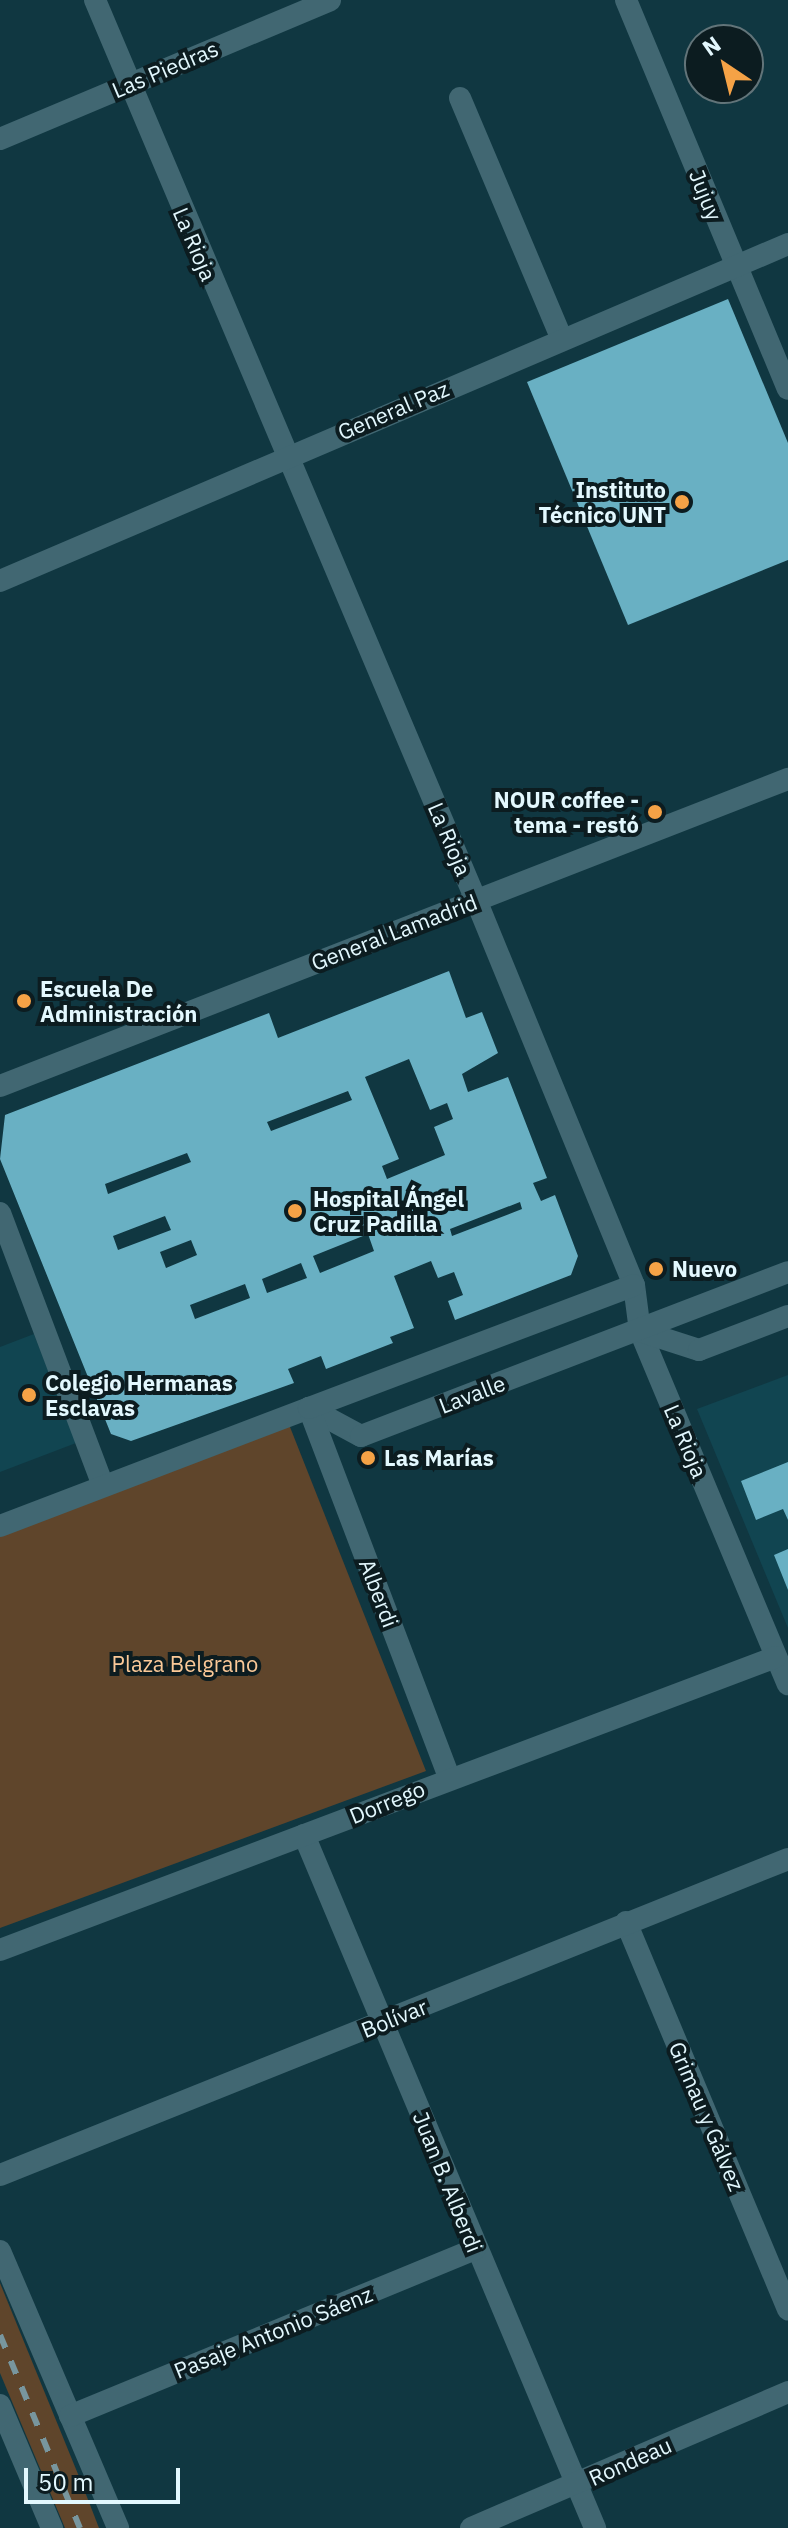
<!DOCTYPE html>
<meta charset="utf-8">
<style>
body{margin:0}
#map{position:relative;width:788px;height:2528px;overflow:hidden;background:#103741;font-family:"IBM Plex Sans",sans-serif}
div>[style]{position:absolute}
.built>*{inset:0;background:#114551}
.green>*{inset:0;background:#5f452b}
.building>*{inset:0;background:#69b0c3}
.minor>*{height:22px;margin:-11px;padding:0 11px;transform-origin:11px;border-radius:11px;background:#416772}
.rail>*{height:6px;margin-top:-3px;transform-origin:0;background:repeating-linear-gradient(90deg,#78969e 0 14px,transparent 0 28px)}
.dots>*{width:22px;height:22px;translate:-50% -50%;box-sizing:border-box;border:4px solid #0c1c20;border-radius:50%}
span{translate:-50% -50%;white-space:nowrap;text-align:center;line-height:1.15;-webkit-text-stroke:8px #0c1c20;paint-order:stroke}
.street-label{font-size:22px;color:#e3f8fe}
.poi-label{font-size:22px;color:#e3f8fe;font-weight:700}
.right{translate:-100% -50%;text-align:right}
.left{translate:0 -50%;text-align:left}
.park-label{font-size:22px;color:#fbc998}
.north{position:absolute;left:684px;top:24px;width:80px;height:80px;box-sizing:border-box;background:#0c1c20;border:2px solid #627479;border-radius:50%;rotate:325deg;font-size:22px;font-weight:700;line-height:32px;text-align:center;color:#e3f8fe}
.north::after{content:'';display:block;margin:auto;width:28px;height:36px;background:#f5a246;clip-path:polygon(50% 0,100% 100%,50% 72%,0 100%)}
.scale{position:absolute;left:24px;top:2468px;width:156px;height:36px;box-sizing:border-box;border:4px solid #e3f8fe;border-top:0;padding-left:10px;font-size:24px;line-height:28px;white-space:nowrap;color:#e3f8fe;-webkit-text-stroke:6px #0c1c20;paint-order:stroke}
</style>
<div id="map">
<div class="built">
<i style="clip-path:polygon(34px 1334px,76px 1443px,0 1472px,0 1347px)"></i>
<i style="clip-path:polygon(788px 1375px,788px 1628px,697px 1409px)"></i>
</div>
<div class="green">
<i style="clip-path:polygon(288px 1422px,426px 1771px,0 1928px,0 1535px)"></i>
<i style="clip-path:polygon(0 2283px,80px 2479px,99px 2528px,65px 2528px,0 2373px)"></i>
</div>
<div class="building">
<i style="clip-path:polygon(728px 299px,788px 443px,788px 560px,628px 625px,527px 382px)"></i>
<i style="clip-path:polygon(evenodd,449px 971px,466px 1018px,482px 1012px,498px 1053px,462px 1074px,468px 1092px,508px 1077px,547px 1178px,533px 1183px,541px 1201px,555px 1195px,578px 1256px,571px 1275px,455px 1320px,448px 1301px,463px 1295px,454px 1272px,438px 1278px,431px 1261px,394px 1276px,414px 1328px,390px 1337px,393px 1343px,326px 1369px,321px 1356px,288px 1369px,294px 1383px,131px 1441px,111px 1434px,0 1159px,5px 1115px,269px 1013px,278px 1038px,449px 971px,409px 1059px,430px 1110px,447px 1103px,453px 1119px,434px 1127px,445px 1155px,387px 1179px,382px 1166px,399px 1159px,365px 1077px,409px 1059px,449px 971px,348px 1091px,352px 1100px,271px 1131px,267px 1122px,348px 1091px,449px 971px,187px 1153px,191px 1162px,108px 1194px,105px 1184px,187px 1153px,449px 971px,520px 1202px,522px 1209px,452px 1236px,450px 1229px,520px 1202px,449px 971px,165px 1216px,171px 1230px,118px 1250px,113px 1236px,165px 1216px,449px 971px,368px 1234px,374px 1251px,320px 1273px,313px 1256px,368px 1234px,449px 971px,191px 1240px,197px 1255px,166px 1268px,160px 1252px,191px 1240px,449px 971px,301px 1263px,307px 1278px,267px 1293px,262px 1279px,301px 1263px,449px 971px,245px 1284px,250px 1298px,195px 1319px,190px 1305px,245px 1284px)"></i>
<i style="clip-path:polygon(788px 1462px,788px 1520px,783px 1509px,756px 1520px,741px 1481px)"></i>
<i style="clip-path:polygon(788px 1549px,788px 1590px,774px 1555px)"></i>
</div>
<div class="minor">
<i style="left:95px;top:0;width:977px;rotate:67.06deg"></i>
<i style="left:476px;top:900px;width:416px;rotate:67.7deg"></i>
<i style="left:634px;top:1285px;width:46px;rotate:82.6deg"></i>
<i style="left:640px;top:1331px;width:383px;rotate:67.3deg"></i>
<i style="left:626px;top:0;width:421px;rotate:67.4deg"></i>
<i style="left:460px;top:98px;width:262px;rotate:67.1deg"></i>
<i style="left:0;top:139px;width:358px;rotate:-22.8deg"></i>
<i style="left:0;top:581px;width:857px;rotate:-23.15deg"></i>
<i style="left:0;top:1086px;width:846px;rotate:-21.29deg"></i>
<i style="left:0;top:1213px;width:289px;rotate:69.3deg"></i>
<i style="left:640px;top:1331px;width:62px;rotate:17.9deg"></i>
<i style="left:699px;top:1350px;width:95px;rotate:-20.9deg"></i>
<i style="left:0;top:1526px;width:331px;rotate:-20.9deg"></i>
<i style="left:309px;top:1408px;width:59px;rotate:28.3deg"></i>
<i style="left:361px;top:1436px;width:457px;rotate:-21deg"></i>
<i style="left:449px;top:1777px;width:395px;rotate:-110.8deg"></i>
<i style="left:309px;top:1408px;width:347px;rotate:-20.7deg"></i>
<i style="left:304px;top:1835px;width:752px;rotate:67.22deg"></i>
<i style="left:626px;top:1922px;width:420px;rotate:67.3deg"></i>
<i style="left:0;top:1950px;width:829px;rotate:-20.69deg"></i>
<i style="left:0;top:2175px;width:849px;rotate:-21.85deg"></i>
<i style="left:0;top:2251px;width:301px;rotate:66.9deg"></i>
<i style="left:0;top:2405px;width:134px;rotate:67.1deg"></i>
<i style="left:70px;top:2416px;width:438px;rotate:-22.4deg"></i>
<i style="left:471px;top:2528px;width:345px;rotate:-23.2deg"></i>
</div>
<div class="rail">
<i style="left:0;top:2335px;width:209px;rotate:67.5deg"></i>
</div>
<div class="dots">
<i style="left:682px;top:502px;background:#f5a246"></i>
<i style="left:655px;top:812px;background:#f5a246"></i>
<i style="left:24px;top:1001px;background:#f5a246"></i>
<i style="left:295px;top:1211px;background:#f5a246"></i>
<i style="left:656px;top:1269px;background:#f5a246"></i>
<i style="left:29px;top:1395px;background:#f5a246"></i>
<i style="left:368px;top:1458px;background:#f5a246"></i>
</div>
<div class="street-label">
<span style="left:165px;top:69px;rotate:-23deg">Las Piedras</span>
<span style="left:706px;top:195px;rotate:68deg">Jujuy</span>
<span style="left:195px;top:244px;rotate:67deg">La Rioja</span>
<span style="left:393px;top:410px;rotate:-23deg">General Paz</span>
<span style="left:450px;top:839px;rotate:67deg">La Rioja</span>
<span style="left:394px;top:932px;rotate:-21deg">General Lamadrid</span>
<span style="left:472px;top:1394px;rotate:-21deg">Lavalle</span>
<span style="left:686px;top:1441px;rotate:67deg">La Rioja</span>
<span style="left:379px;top:1593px;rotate:69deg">Alberdi</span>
<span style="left:387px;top:1802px;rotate:-22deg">Dorrego</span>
<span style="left:394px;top:2018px;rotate:-22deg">Bolívar</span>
<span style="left:707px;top:2116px;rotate:67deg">Grimau y Gálvez</span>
<span style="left:448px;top:2182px;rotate:68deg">Juan B. Alberdi</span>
<span style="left:273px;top:2332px;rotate:-22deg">Pasaje Antonio Sáenz</span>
<span style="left:630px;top:2461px;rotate:-24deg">Rondeau</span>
</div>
<div class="poi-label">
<span class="right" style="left:666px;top:502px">Instituto<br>Técnico UNT</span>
<span class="right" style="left:639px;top:812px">NOUR coffee -<br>tema - restó</span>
<span class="left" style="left:40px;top:1001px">Escuela De<br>Administración</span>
<span class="left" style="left:313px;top:1211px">Hospital Ángel<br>Cruz Padilla</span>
<span class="left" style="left:672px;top:1269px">Nuevo</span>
<span class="left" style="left:45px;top:1395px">Colegio Hermanas<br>Esclavas</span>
<span class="left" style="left:384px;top:1458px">Las Marías</span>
</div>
<div class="park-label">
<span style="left:185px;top:1664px">Plaza Belgrano</span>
</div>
<div class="north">N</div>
<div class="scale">50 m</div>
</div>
